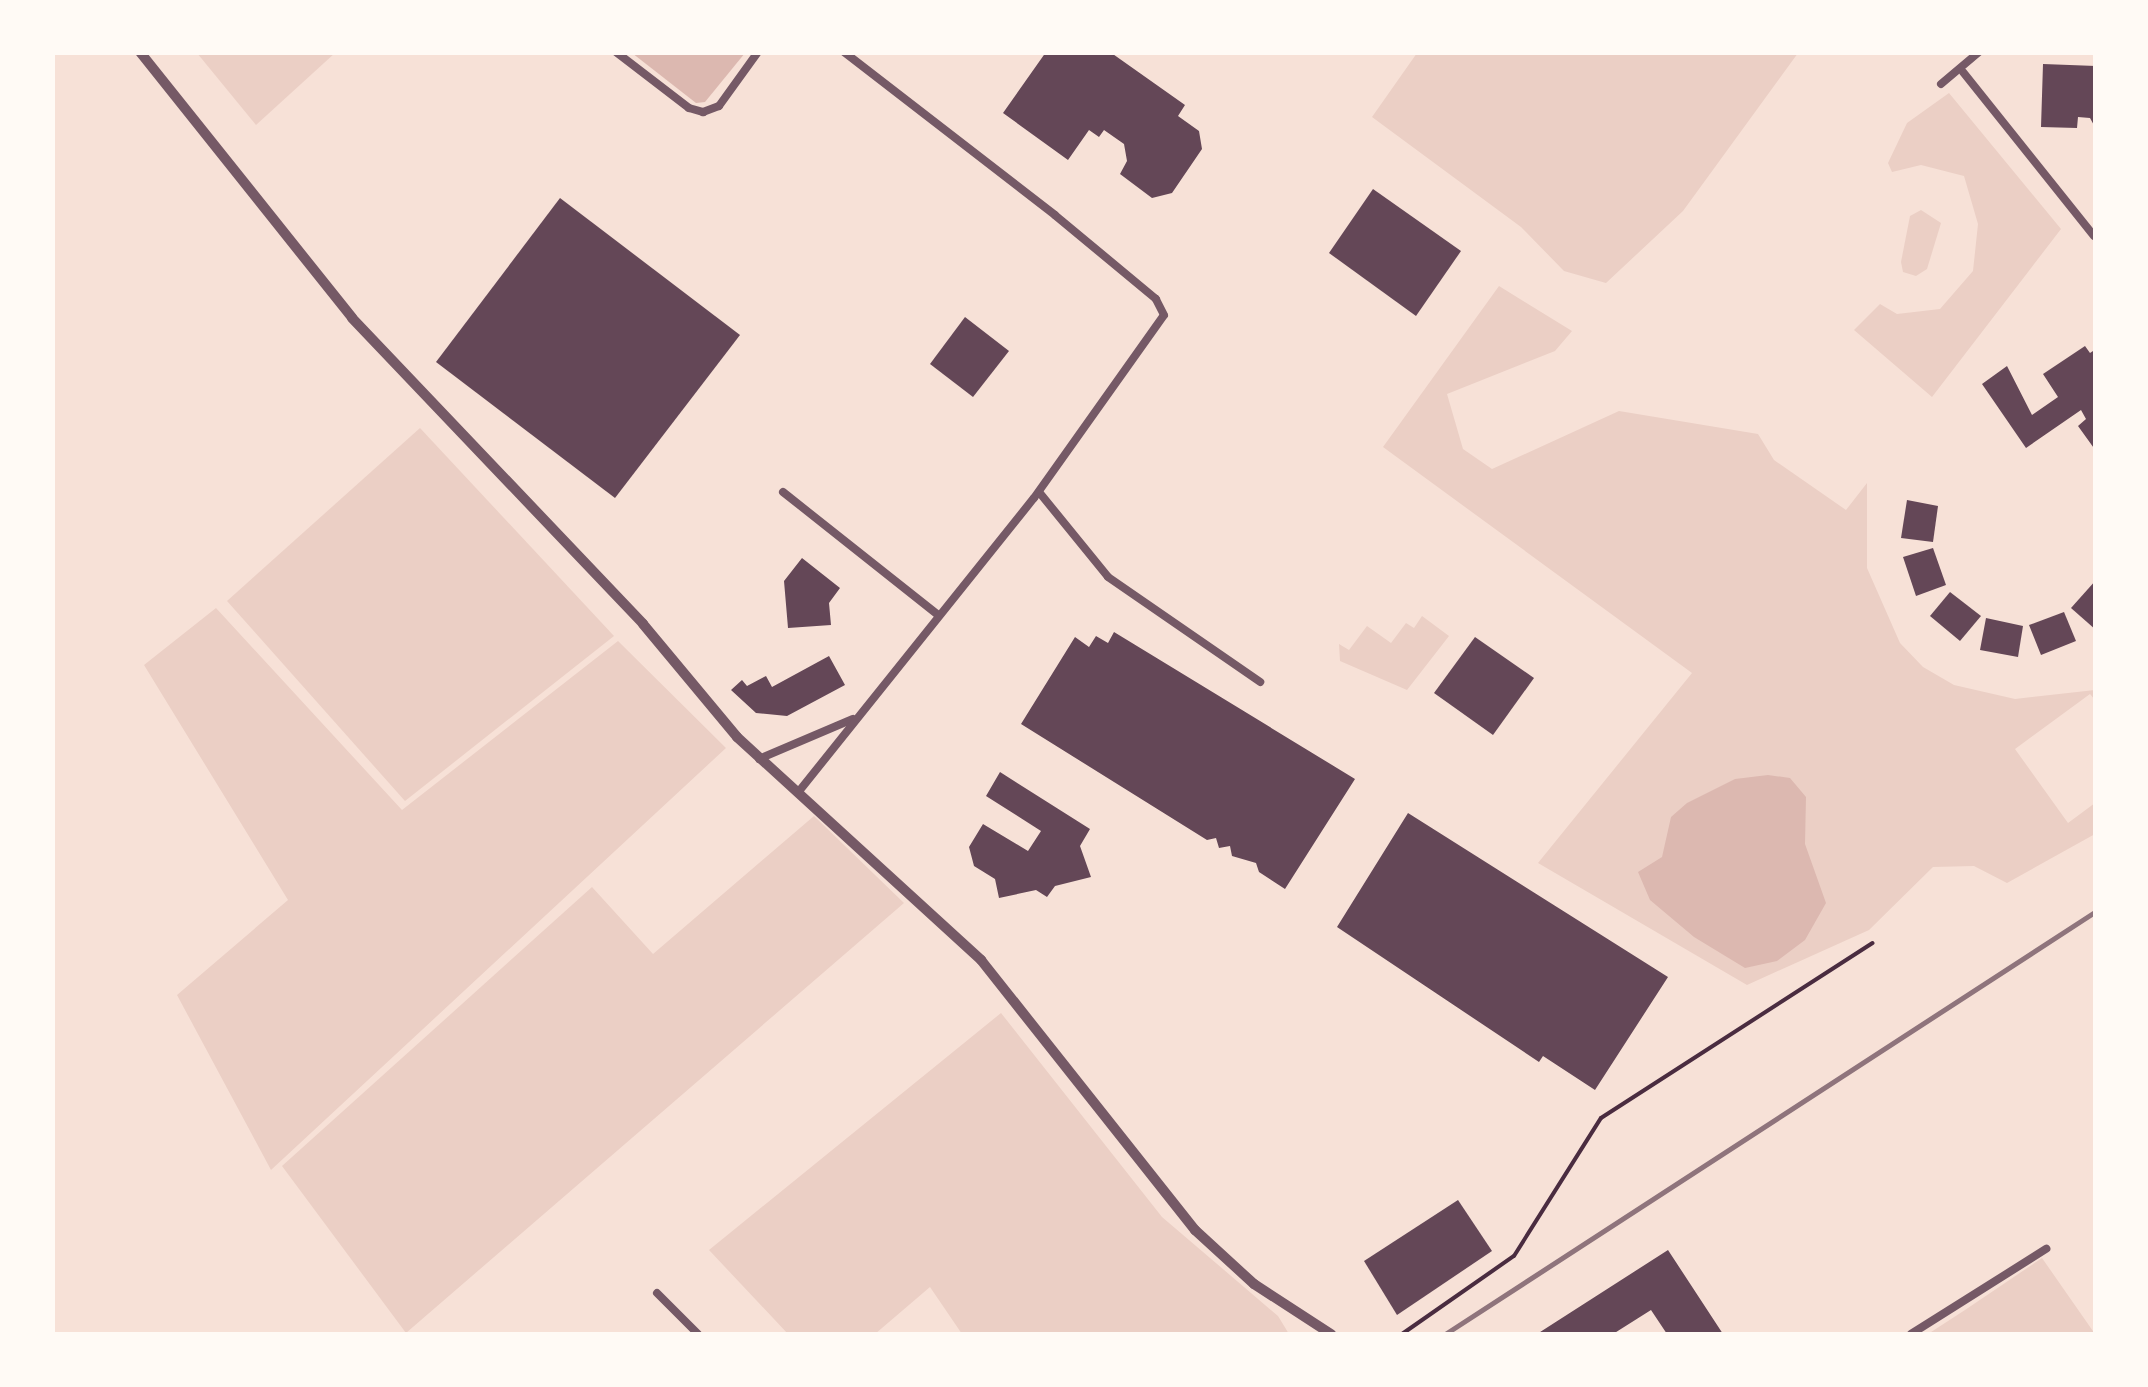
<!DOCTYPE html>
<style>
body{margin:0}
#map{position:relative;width:2148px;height:1387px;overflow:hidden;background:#f7e1d7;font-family:"Libre Baskerville",serif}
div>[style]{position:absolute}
.green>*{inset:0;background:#ebcfc5}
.water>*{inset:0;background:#dcb8b0}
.building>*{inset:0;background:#644757}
.path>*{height:4px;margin:-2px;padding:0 2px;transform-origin:2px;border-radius:2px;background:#4a2c40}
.minor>*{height:8px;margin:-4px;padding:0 4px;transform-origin:4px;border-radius:4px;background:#755966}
.tertiary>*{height:10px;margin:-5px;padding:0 5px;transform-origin:5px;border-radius:5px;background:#755966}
.rail>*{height:5px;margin:-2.5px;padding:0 2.5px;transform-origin:2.5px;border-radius:2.5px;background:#8f747c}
span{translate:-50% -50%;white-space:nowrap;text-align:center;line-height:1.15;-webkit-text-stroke:8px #fffaf5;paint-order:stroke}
.frame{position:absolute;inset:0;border:55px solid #fffaf5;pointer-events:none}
</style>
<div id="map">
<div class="green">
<i style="clip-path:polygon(197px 53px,335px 53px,256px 125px)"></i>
<i style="clip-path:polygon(1417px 53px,1417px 52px,1798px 53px,1683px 211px,1606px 283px,1564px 271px,1521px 227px,1372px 117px)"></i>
<i style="clip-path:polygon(1949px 93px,2061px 229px,1932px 397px,1854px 330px,1880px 304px,1897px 314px,1940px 309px,1973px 271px,1978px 224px,1964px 176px,1921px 165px,1892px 172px,1888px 163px,1907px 123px)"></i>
<i style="clip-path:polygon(1921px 210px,1941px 223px,1927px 269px,1916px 276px,1903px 272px,1901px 262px,1910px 216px)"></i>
<i style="clip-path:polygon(1499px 286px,1572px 331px,1555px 351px,1447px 394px,1463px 449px,1492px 469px,1619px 411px,1758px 434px,1774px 460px,1846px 510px,1867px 483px,1867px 568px,1900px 643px,1923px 667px,1954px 685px,2015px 699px,2095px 690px,2095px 700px,2090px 694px,2015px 749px,2068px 823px,2095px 803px,2095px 834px,2007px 883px,1974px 866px,1933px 867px,1869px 930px,1747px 985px,1538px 863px,1692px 673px,1383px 447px)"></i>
<i style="clip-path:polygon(420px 428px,614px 636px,405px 801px,227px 601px)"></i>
<i style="clip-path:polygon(216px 608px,402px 810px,618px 641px,726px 748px,271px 1170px,177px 995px,288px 900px,144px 665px)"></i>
<i style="clip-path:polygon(1422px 616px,1449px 636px,1407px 690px,1340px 661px,1339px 644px,1349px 650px,1367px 626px,1391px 643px,1406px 623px,1414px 628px)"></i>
<i style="clip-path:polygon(814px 816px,904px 903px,406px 1333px,282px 1166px,592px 887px,653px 954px)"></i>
<i style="clip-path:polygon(1001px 1013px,1162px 1217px,1278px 1316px,1289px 1334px,962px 1334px,930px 1287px,875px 1334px,788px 1334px,709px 1250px)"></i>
<i style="clip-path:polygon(2042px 1258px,2095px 1334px,1928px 1334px,1965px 1310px)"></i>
</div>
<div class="water">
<i style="clip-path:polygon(632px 53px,745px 53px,705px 102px,696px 103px)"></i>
<i style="clip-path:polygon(1768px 775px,1790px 778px,1806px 797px,1805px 844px,1826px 903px,1805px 940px,1777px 961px,1745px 968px,1694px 937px,1650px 900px,1638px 872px,1662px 857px,1671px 817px,1687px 803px,1735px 779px)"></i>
</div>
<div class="building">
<i style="clip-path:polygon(1046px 52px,1110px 52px,1185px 105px,1178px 116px,1199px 131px,1202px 149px,1172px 193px,1152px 198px,1120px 174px,1127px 161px,1124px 144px,1104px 130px,1099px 137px,1089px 130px,1068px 160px,1003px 113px)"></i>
<i style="clip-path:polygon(2043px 64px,2096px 66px,2096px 129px,2090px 118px,2078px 117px,2077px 128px,2041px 127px)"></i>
<i style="clip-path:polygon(1373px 189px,1461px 251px,1416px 316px,1329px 253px)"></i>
<i style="clip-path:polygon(560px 198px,740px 335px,615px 498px,436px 362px)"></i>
<i style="clip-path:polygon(965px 317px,1009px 351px,973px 397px,930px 364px)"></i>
<i style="clip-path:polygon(2085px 346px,2090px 353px,2096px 349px,2096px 451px,2078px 426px,2086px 419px,2081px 410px,2026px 448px,1982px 384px,2007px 366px,2032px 415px,2058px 397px,2043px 374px)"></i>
<i style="clip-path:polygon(1907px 500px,1938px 506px,1933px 542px,1901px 538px)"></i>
<i style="clip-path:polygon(1933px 548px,1946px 585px,1916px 596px,1903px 557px)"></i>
<i style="clip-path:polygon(802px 558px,840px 588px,829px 603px,831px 625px,788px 628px,784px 581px)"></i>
<i style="clip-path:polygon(2096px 580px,2096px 630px,2071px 608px)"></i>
<i style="clip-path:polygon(1950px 592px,1981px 616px,1960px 641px,1930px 616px)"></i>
<i style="clip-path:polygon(2064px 612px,2076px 641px,2041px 655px,2029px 625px)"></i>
<i style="clip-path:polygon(1986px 618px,2023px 626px,2018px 657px,1980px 650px)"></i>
<i style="clip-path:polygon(1114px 632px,1355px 779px,1285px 889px,1259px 872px,1256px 863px,1232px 856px,1230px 846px,1219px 848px,1216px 838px,1207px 840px,1021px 724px,1075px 637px,1089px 647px,1096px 636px,1108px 643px)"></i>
<i style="clip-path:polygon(1475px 637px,1534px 678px,1493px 735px,1434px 693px)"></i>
<i style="clip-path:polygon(829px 656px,845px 685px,787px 716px,756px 713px,731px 690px,742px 680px,747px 686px,766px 676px,772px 687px)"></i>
<i style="clip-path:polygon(1000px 772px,1090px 829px,1080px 846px,1091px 877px,1055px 886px,1047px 897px,1036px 890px,999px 898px,995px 879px,974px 866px,969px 847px,983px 824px,1028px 851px,1041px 831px,986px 796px)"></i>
<i style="clip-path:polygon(1408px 813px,1668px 977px,1595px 1090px,1543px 1056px,1539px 1062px,1337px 927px)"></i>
<i style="clip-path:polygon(1458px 1200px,1492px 1251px,1397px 1315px,1364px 1261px)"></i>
<i style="clip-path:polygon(1668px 1250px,1723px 1334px,1667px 1334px,1651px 1310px,1613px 1334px,1537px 1334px)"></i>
</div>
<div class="path">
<i style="left:2009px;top:52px;width:5px"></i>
<i style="left:1402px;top:1334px;width:136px;rotate:-34.9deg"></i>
<i style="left:1514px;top:1256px;width:163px;rotate:-57.8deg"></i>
<i style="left:1601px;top:1118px;width:323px;rotate:-32.8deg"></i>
</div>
<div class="minor">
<i style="left:616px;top:52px;width:92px;rotate:37.5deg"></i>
<i style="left:689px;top:108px;width:15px;rotate:16deg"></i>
<i style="left:703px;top:112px;width:17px;rotate:-21deg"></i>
<i style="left:719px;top:106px;width:67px;rotate:-54.2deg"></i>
<i style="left:1963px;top:72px;width:210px;rotate:51.4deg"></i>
<i style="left:1941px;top:84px;width:50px;rotate:-40.1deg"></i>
<i style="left:783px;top:492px;width:196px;rotate:38.4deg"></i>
<i style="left:1039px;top:492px;width:109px;rotate:50.9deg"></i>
<i style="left:1108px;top:577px;width:185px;rotate:34.6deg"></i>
<i style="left:759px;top:759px;width:102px;rotate:-23.1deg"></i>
<i style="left:800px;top:790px;width:374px;rotate:-51.3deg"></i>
<i style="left:1034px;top:498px;width:224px;rotate:-54.6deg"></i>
<i style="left:1164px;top:315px;width:18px;rotate:-117deg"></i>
<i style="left:1156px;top:299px;width:131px;rotate:-140.3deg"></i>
<i style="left:1055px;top:215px;width:267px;rotate:-142.3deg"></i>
<i style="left:657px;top:1293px;width:58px;rotate:45deg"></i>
<i style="left:1911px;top:1334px;width:160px;rotate:-32.2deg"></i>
</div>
<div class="tertiary">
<i style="left:140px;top:52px;width:340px;rotate:51.4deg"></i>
<i style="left:352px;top:318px;width:422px;rotate:46.4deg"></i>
<i style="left:643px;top:624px;width:147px;rotate:50.2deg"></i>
<i style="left:737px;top:737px;width:331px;rotate:42.4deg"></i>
<i style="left:981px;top:960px;width:345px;rotate:51.6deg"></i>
<i style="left:1195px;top:1230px;width:80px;rotate:42.5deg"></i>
<i style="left:1254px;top:1284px;width:92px;rotate:33deg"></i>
</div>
<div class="rail">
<i style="left:1445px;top:1334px;width:776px;rotate:-33.01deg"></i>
</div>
<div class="frame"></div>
</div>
